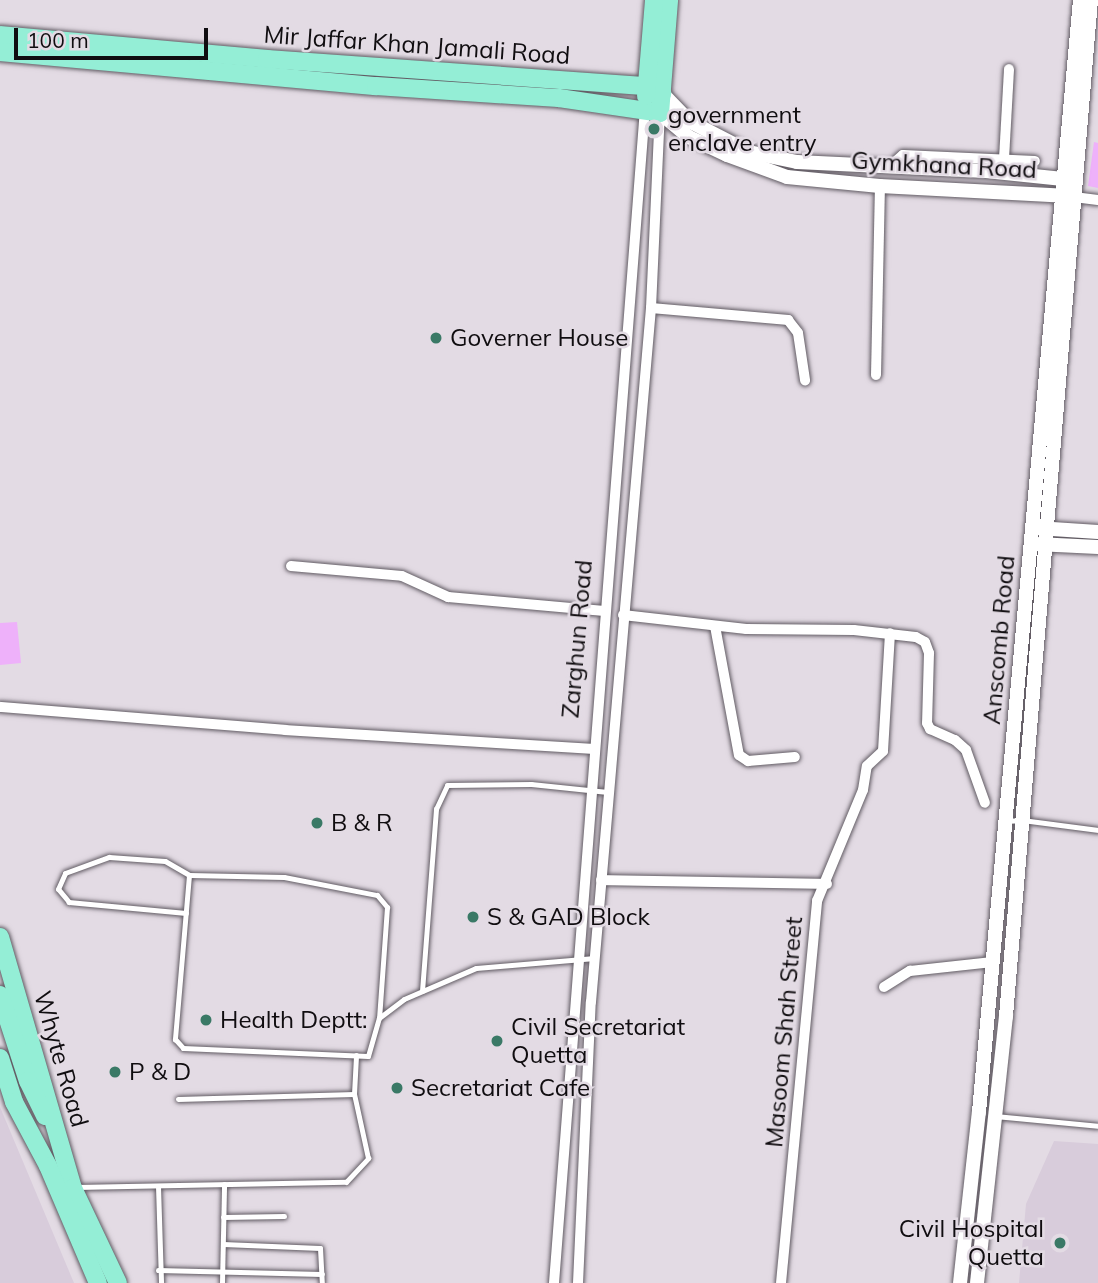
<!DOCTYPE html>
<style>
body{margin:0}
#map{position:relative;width:1098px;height:1283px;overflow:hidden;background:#e3dbe4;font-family:Mulish,sans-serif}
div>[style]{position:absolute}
.built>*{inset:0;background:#d8ccdb}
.building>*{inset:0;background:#eeb1fa}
.roads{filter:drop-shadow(0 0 2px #615b63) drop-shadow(0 0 2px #615b63)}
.service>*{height:5px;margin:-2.5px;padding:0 2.5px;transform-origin:2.5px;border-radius:2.5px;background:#fff}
.minor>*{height:10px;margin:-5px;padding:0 5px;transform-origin:5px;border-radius:5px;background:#fff}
.tertiary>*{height:14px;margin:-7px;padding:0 7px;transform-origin:7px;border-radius:7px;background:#fff}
.primary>*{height:18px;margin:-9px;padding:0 9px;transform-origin:9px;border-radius:9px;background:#94eed6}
.dots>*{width:19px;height:19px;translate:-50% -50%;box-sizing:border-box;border:4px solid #e3dbe4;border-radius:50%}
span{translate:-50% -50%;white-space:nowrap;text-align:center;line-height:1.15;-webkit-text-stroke:5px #e3dbe4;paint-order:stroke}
.street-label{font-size:24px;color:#100d10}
.poi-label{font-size:24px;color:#100d10}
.left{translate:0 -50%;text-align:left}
.right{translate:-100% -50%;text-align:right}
.scale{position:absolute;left:14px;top:28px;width:194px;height:32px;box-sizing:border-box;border:4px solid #100d10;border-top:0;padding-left:9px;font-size:21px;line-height:24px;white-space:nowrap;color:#100d10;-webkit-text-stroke:5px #e3dbe4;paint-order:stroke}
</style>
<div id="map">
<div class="built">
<i style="clip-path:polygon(0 1107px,74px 1283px,0 1283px)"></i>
<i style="clip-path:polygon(1054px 1141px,1098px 1144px,1098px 1283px,1019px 1283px,1026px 1204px)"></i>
</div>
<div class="building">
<i style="clip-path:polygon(1094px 142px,1098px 143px,1098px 188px,1088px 186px)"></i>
<i style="clip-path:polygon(17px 622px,21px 663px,0 665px,0 623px)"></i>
</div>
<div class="roads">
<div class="service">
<i style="left:1006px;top:821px;width:16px;rotate:-4deg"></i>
<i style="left:1022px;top:820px;width:77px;rotate:7.5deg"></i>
<i style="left:189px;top:875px;width:165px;rotate:94.9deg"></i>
<i style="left:175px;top:1039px;width:12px;rotate:48deg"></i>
<i style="left:183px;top:1048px;width:185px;rotate:2.5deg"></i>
<i style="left:368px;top:1056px;width:40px;rotate:-74deg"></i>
<i style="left:379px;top:1018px;width:31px;rotate:-37deg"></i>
<i style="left:404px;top:999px;width:78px;rotate:-23.3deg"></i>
<i style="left:476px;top:968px;width:119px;rotate:-4.8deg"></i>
<i style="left:186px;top:913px;width:118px;rotate:-174.6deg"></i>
<i style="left:69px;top:902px;width:17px;rotate:-130deg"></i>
<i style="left:58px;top:889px;width:17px;rotate:-66deg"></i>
<i style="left:65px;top:873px;width:47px;rotate:-20deg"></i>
<i style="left:109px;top:857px;width:56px;rotate:4.1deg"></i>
<i style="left:165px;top:861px;width:28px;rotate:30deg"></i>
<i style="left:189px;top:875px;width:95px;rotate:1.2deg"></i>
<i style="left:284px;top:877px;width:95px;rotate:11deg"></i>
<i style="left:377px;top:895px;width:16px;rotate:50deg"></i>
<i style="left:387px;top:907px;width:111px;rotate:94.1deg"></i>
<i style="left:422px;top:991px;width:183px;rotate:-85.6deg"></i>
<i style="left:436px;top:809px;width:26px;rotate:-65deg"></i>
<i style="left:447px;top:785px;width:84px;rotate:-0.7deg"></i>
<i style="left:531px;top:784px;width:77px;rotate:5.9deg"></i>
<i style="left:178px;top:1099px;width:176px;rotate:-1.6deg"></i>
<i style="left:995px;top:1116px;width:103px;rotate:5.5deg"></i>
<i style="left:158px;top:1186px;width:97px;rotate:88.2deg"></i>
<i style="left:76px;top:1187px;width:270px;rotate:-1.1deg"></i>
<i style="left:346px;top:1182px;width:33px;rotate:-47deg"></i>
<i style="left:368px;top:1158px;width:66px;rotate:-102.3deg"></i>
<i style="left:354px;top:1094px;width:39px;rotate:-87deg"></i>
<i style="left:223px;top:1217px;width:61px;rotate:-0.9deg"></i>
<i style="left:223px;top:1244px;width:97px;rotate:2.4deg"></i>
<i style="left:320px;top:1248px;width:35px;rotate:87deg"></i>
<i style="left:158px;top:1270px;width:164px;rotate:1.4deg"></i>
<i style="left:222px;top:1283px;width:99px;rotate:-88.8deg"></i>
</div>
<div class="minor">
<i style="left:1004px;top:159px;width:90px;rotate:-86.8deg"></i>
<i style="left:897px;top:167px;width:6px;rotate:-99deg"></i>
<i style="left:896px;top:161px;width:9px;rotate:-41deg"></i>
<i style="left:903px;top:155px;width:132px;rotate:2.6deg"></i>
<i style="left:1074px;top:197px;width:24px;rotate:7deg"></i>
<i style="left:651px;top:308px;width:138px;rotate:5deg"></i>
<i style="left:788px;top:320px;width:16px;rotate:52deg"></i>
<i style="left:798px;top:333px;width:48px;rotate:81.5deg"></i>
<i style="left:876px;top:375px;width:189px;rotate:-88.8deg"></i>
<i style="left:291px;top:566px;width:111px;rotate:5.1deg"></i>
<i style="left:402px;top:576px;width:51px;rotate:24.5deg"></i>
<i style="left:448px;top:597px;width:157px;rotate:5.1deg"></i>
<i style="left:623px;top:615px;width:124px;rotate:6.5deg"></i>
<i style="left:746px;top:629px;width:108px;rotate:0.5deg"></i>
<i style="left:854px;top:630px;width:62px;rotate:6.4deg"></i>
<i style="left:916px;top:637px;width:10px;rotate:29deg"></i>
<i style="left:925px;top:642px;width:12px;rotate:70deg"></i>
<i style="left:929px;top:653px;width:70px;rotate:91.6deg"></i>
<i style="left:927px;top:723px;width:7px;rotate:63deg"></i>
<i style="left:930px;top:729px;width:27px;rotate:24deg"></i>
<i style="left:955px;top:740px;width:15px;rotate:42deg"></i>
<i style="left:966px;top:750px;width:56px;rotate:70.3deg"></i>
<i style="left:715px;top:626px;width:131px;rotate:79.5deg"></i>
<i style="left:739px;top:755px;width:11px;rotate:34deg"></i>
<i style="left:748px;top:761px;width:47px;rotate:-4.9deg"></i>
<i style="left:0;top:707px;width:286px;rotate:4.6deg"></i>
<i style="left:285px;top:730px;width:309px;rotate:3.5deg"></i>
<i style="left:601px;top:880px;width:226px;rotate:1deg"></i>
<i style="left:884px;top:987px;width:31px;rotate:-32deg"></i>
<i style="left:910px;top:971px;width:83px;rotate:-6.2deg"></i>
<i style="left:554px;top:1283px;width:1178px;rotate:-85.57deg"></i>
<i style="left:578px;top:1283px;width:281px;rotate:-87.4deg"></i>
<i style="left:591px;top:1002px;width:697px;rotate:-85.06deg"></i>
<i style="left:651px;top:308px;width:195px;rotate:-87.4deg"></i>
<i style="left:781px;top:1283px;width:384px;rotate:-84.6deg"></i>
<i style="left:817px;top:901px;width:120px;rotate:-67.5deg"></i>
<i style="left:863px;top:790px;width:24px;rotate:-81deg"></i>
<i style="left:867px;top:766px;width:22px;rotate:-43deg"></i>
<i style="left:883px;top:751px;width:118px;rotate:-86.6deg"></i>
</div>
<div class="tertiary">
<i style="left:662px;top:93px;width:39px;rotate:46deg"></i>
<i style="left:689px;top:121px;width:68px;rotate:27.3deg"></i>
<i style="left:749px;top:152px;width:49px;rotate:11.8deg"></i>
<i style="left:797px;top:162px;width:189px;rotate:2.7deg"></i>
<i style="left:986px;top:171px;width:87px;rotate:5.9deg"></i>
<i style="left:660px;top:113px;width:38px;rotate:40deg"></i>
<i style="left:689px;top:137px;width:42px;rotate:25.3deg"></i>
<i style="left:727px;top:155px;width:64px;rotate:20.1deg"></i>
<i style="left:787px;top:177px;width:93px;rotate:5.5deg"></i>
<i style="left:880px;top:186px;width:189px;rotate:3deg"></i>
<i style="left:1037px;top:528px;width:61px;rotate:3.8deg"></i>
<i style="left:1036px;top:544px;width:62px;rotate:2.8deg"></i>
<i style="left:960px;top:1283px;width:172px;rotate:-83.7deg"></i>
<i style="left:979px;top:1112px;width:1117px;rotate:-84.81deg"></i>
<i style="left:977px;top:1283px;width:269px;rotate:-83.8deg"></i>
<i style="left:1006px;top:1016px;width:1020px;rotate:-85.22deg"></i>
</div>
<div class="primary">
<i style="left:0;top:35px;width:268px;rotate:5.1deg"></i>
<i style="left:267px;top:59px;width:381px;rotate:4.1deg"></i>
<i style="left:647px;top:86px;width:17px;rotate:25deg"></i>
<i style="left:0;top:52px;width:378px;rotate:5.2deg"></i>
<i style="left:376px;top:86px;width:183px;rotate:3.8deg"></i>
<i style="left:559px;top:98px;width:102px;rotate:8.4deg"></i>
<i style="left:660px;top:113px;width:113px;rotate:-85.4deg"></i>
<i style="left:646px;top:96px;width:96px;rotate:-85.2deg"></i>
<i style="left:0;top:937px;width:261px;rotate:73.8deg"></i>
<i style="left:73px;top:1188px;width:105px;rotate:64.7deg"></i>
<i style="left:0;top:995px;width:90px;rotate:72deg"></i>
<i style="left:28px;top:1081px;width:39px;rotate:64deg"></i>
<i style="left:0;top:1058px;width:46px;rotate:72.3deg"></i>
<i style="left:14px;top:1102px;width:72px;rotate:62deg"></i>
<i style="left:48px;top:1166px;width:127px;rotate:66.9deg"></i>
</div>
</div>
<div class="dots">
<i style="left:654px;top:129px;background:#3a7966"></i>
<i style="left:436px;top:338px;background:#3a7966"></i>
<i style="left:317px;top:823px;background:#3a7966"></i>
<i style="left:473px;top:917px;background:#3a7966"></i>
<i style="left:206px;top:1020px;background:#3a7966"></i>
<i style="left:497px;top:1041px;background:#3a7966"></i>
<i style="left:115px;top:1072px;background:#3a7966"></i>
<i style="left:397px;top:1088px;background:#3a7966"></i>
<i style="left:1060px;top:1243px;background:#3a7966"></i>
</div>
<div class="street-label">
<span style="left:417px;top:45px;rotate:4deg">Mir Jaffar Khan Jamali Road</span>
<span style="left:944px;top:165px;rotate:3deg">Gymkhana Road</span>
<span style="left:577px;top:639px;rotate:-85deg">Zarghun Road</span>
<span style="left:999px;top:640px;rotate:-85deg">Anscomb Road</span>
<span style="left:784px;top:1032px;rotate:-85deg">Masoom Shah Street</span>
<span style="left:61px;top:1059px;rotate:74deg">Whyte Road</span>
</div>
<div class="poi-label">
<span class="left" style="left:668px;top:129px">government<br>enclave entry</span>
<span class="left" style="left:450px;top:338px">Governer House</span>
<span class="left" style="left:331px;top:823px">B &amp; R</span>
<span class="left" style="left:487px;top:917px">S &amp; GAD Block</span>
<span class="left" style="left:220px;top:1020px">Health Deptt:</span>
<span class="left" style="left:511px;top:1041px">Civil Secretariat<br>Quetta</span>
<span class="left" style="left:129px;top:1072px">P &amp; D</span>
<span class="left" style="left:411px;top:1088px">Secretariat Cafe</span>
<span class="right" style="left:1044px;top:1243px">Civil Hospital<br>Quetta</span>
</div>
<div class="scale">100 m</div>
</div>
